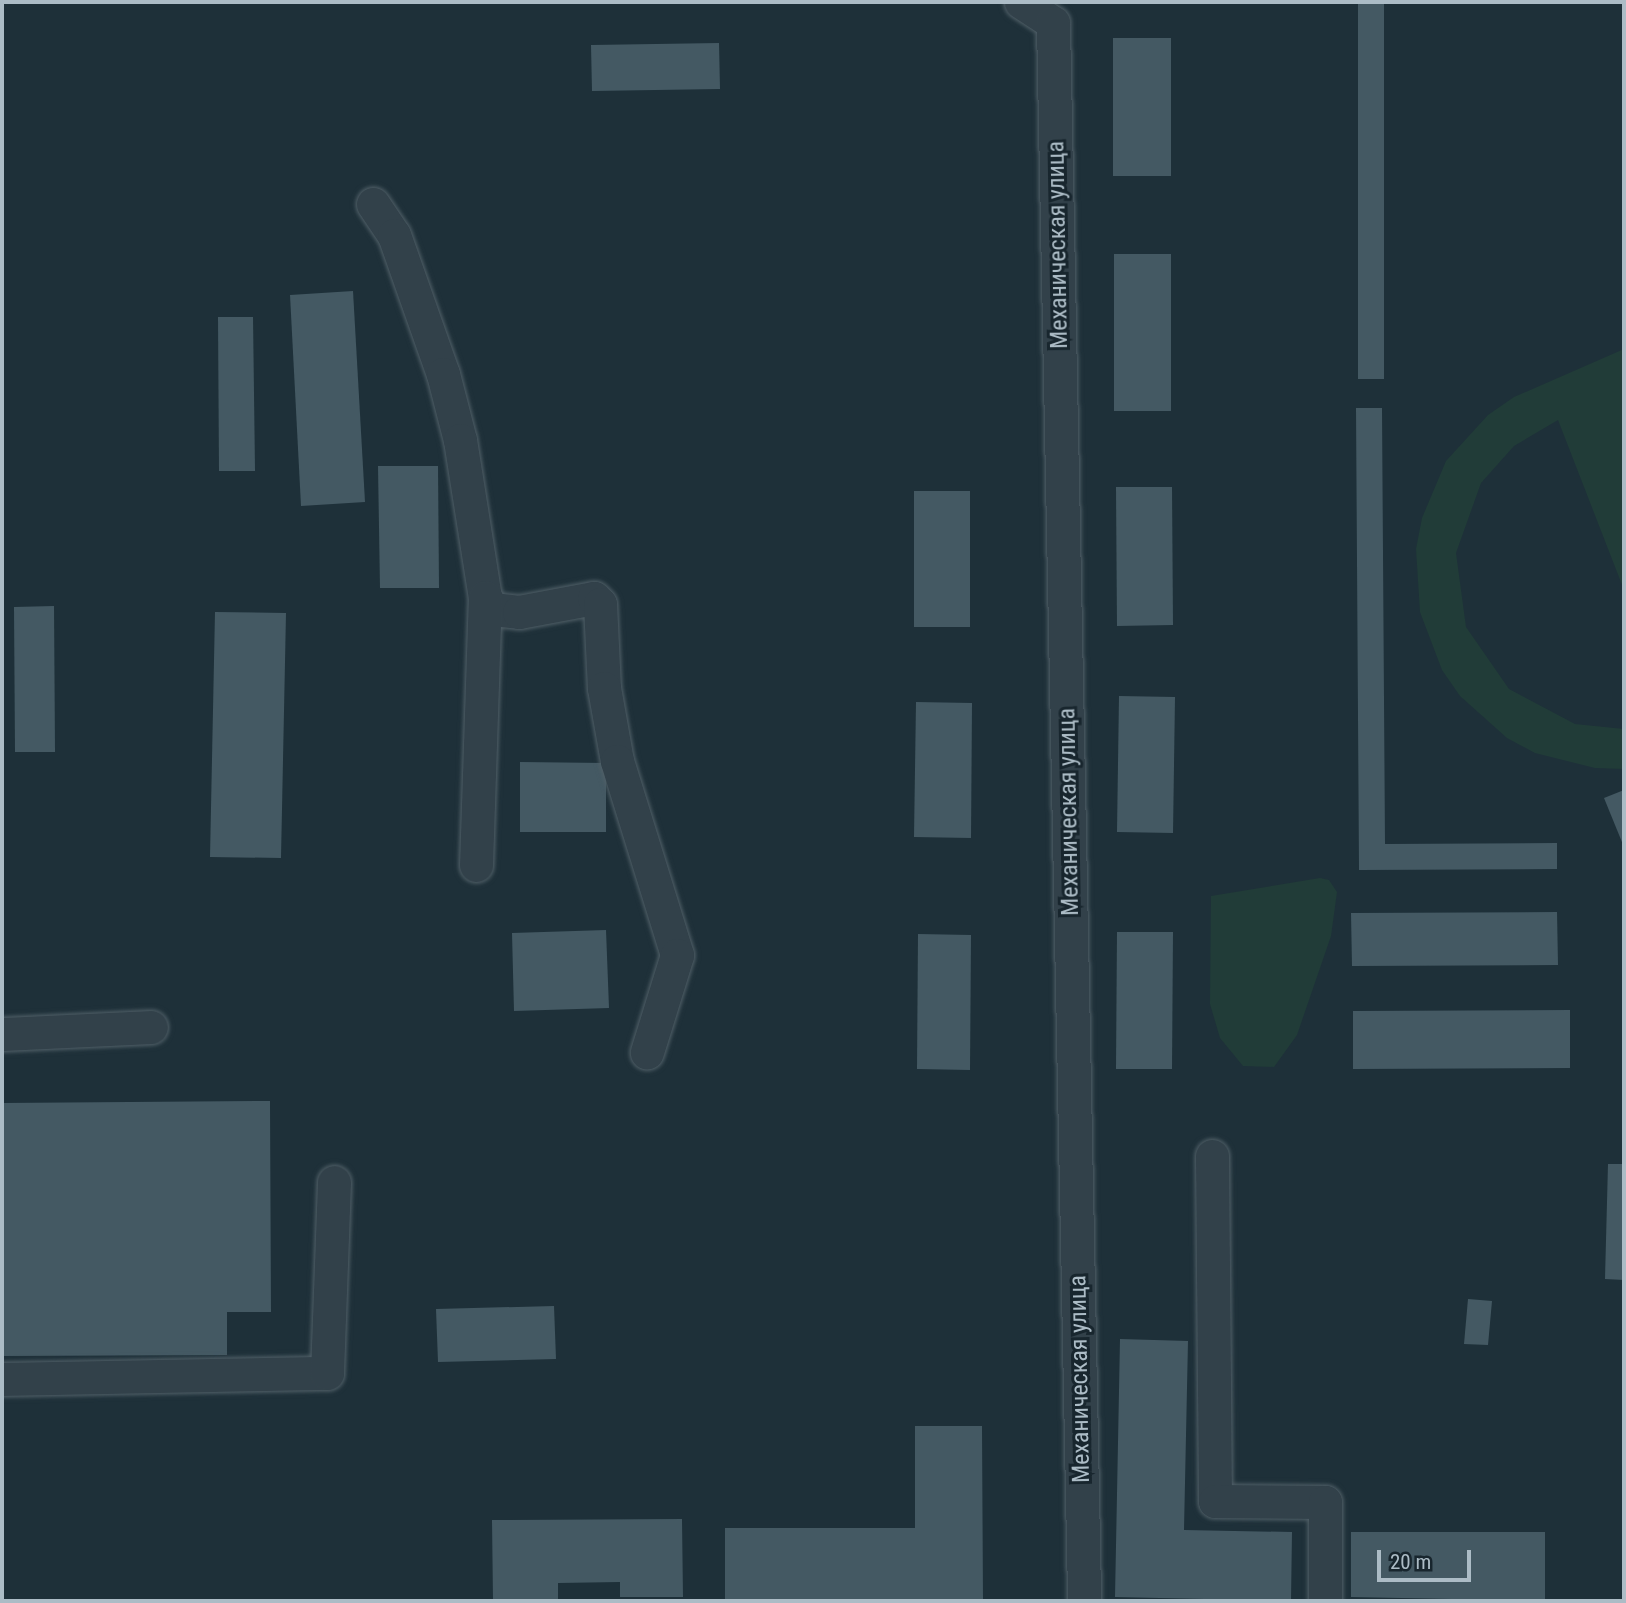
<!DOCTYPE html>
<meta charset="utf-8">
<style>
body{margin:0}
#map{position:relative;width:1626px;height:1603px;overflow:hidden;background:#1e3039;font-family:"Roboto Condensed",sans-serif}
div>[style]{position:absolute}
.green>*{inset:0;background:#213c38}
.building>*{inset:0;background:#445963}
.roads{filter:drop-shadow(0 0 2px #505f67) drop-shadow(0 0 2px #505f67)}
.minor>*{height:33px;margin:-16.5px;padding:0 16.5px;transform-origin:16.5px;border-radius:16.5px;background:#32414a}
span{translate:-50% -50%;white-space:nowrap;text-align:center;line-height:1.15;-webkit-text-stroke:6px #18262e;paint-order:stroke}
.street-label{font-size:24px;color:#acbcc6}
.frame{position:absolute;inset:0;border:4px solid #acbcc6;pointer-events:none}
.scale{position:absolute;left:1377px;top:1550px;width:94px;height:32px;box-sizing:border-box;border:4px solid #acbcc6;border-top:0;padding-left:9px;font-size:21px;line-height:24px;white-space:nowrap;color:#acbcc6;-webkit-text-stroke:5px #18262e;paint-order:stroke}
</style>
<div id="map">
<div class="green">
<i style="clip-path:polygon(1624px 349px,1624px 590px,1558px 420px,1514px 446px,1481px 483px,1456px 553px,1466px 627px,1509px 689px,1575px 724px,1624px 729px,1624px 769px,1595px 768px,1535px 753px,1507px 738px,1460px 696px,1442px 670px,1420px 612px,1416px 549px,1422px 518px,1446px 461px,1488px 415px,1514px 397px)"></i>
<i style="clip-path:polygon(1320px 878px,1329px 880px,1337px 892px,1331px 936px,1297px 1035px,1274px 1067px,1243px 1066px,1220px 1038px,1210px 1004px,1211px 896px)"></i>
</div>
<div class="building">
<i style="clip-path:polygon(1358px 2px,1384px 2px,1384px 379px,1358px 379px)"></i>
<i style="clip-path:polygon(1113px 38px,1171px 38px,1171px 176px,1113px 176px)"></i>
<i style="clip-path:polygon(719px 43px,720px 89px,592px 91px,591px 45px)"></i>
<i style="clip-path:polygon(1114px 254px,1171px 254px,1171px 411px,1114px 411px)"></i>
<i style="clip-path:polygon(353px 291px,365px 502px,301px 506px,290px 295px)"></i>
<i style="clip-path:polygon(218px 317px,253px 317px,255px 471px,219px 471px)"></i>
<i style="clip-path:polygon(1356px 408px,1382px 408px,1385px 844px,1557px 843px,1557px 869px,1359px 870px)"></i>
<i style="clip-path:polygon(378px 466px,438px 466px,439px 588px,380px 588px)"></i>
<i style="clip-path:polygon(1116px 487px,1172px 487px,1173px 625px,1117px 626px)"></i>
<i style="clip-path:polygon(914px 491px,970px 491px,970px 627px,914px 627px)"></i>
<i style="clip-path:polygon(54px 606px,55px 752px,15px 752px,14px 607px)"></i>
<i style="clip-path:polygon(215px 612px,286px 613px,281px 858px,210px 857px)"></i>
<i style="clip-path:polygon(1119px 696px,1175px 697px,1173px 833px,1117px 832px)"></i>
<i style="clip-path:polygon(916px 702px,972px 703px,971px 838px,914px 837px)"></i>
<i style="clip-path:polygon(520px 762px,606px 763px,606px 832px,520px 832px)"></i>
<i style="clip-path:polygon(1624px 790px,1624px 847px,1604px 798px)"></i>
<i style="clip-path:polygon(1557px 912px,1558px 965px,1352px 966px,1351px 913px)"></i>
<i style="clip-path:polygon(606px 930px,609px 1008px,514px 1011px,512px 933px)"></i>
<i style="clip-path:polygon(1117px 932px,1173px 932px,1172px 1069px,1116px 1069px)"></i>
<i style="clip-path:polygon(918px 934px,971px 935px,970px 1070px,917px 1069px)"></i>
<i style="clip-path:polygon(1570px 1010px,1570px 1068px,1353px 1069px,1353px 1011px)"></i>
<i style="clip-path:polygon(270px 1101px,271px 1312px,227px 1312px,227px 1355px,2px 1356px,2px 1103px)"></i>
<i style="clip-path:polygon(1608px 1164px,1624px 1164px,1624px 1280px,1605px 1279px)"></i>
<i style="clip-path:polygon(1468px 1299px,1492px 1301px,1488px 1345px,1464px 1344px)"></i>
<i style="clip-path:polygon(554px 1306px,556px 1359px,438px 1362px,436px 1309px)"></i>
<i style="clip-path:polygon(1120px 1339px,1188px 1341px,1184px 1530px,1292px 1532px,1291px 1601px,1115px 1597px)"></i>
<i style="clip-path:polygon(915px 1426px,982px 1426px,983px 1599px,725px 1599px,725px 1528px,915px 1528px)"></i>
<i style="clip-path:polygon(682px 1519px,683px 1597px,620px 1597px,620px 1582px,558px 1583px,558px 1601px,493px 1601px,492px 1520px)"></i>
<i style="clip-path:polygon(1351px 1532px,1545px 1532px,1545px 1601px,1351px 1597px)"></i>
</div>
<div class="roads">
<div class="minor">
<i style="left:1021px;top:2px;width:38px;rotate:33deg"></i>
<i style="left:1053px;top:23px;width:1578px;rotate:88.87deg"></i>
<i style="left:373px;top:204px;width:37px;rotate:56deg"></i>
<i style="left:394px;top:235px;width:147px;rotate:70.6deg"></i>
<i style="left:443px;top:374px;width:68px;rotate:75.6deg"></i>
<i style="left:460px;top:440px;width:159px;rotate:81deg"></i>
<i style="left:485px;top:597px;width:14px;rotate:60deg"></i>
<i style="left:492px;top:609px;width:27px;rotate:6deg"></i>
<i style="left:519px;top:612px;width:76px;rotate:-10.6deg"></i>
<i style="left:594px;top:598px;width:8px;rotate:45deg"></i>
<i style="left:600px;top:604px;width:84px;rotate:87.3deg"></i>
<i style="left:604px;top:688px;width:74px;rotate:79.9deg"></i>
<i style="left:617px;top:761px;width:203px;rotate:72.8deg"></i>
<i style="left:677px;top:955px;width:102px;rotate:107.2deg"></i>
<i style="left:476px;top:865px;width:268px;rotate:-88.1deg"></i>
<i style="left:2px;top:1034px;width:149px;rotate:-2.7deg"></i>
<i style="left:1212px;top:1156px;width:345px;rotate:89.5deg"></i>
<i style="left:1215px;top:1501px;width:110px;rotate:0.5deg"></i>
<i style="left:1325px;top:1502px;width:99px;rotate:90deg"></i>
<i style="left:2px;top:1379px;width:325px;rotate:-1.1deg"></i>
<i style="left:327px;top:1373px;width:191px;rotate:-87.9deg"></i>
</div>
</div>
<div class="street-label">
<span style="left:1058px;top:245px;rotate:-91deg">Механическая улица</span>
<span style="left:1069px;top:812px;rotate:-91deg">Механическая улица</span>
<span style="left:1080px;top:1379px;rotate:-91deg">Механическая улица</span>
</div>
<div class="frame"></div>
<div class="scale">20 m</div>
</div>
